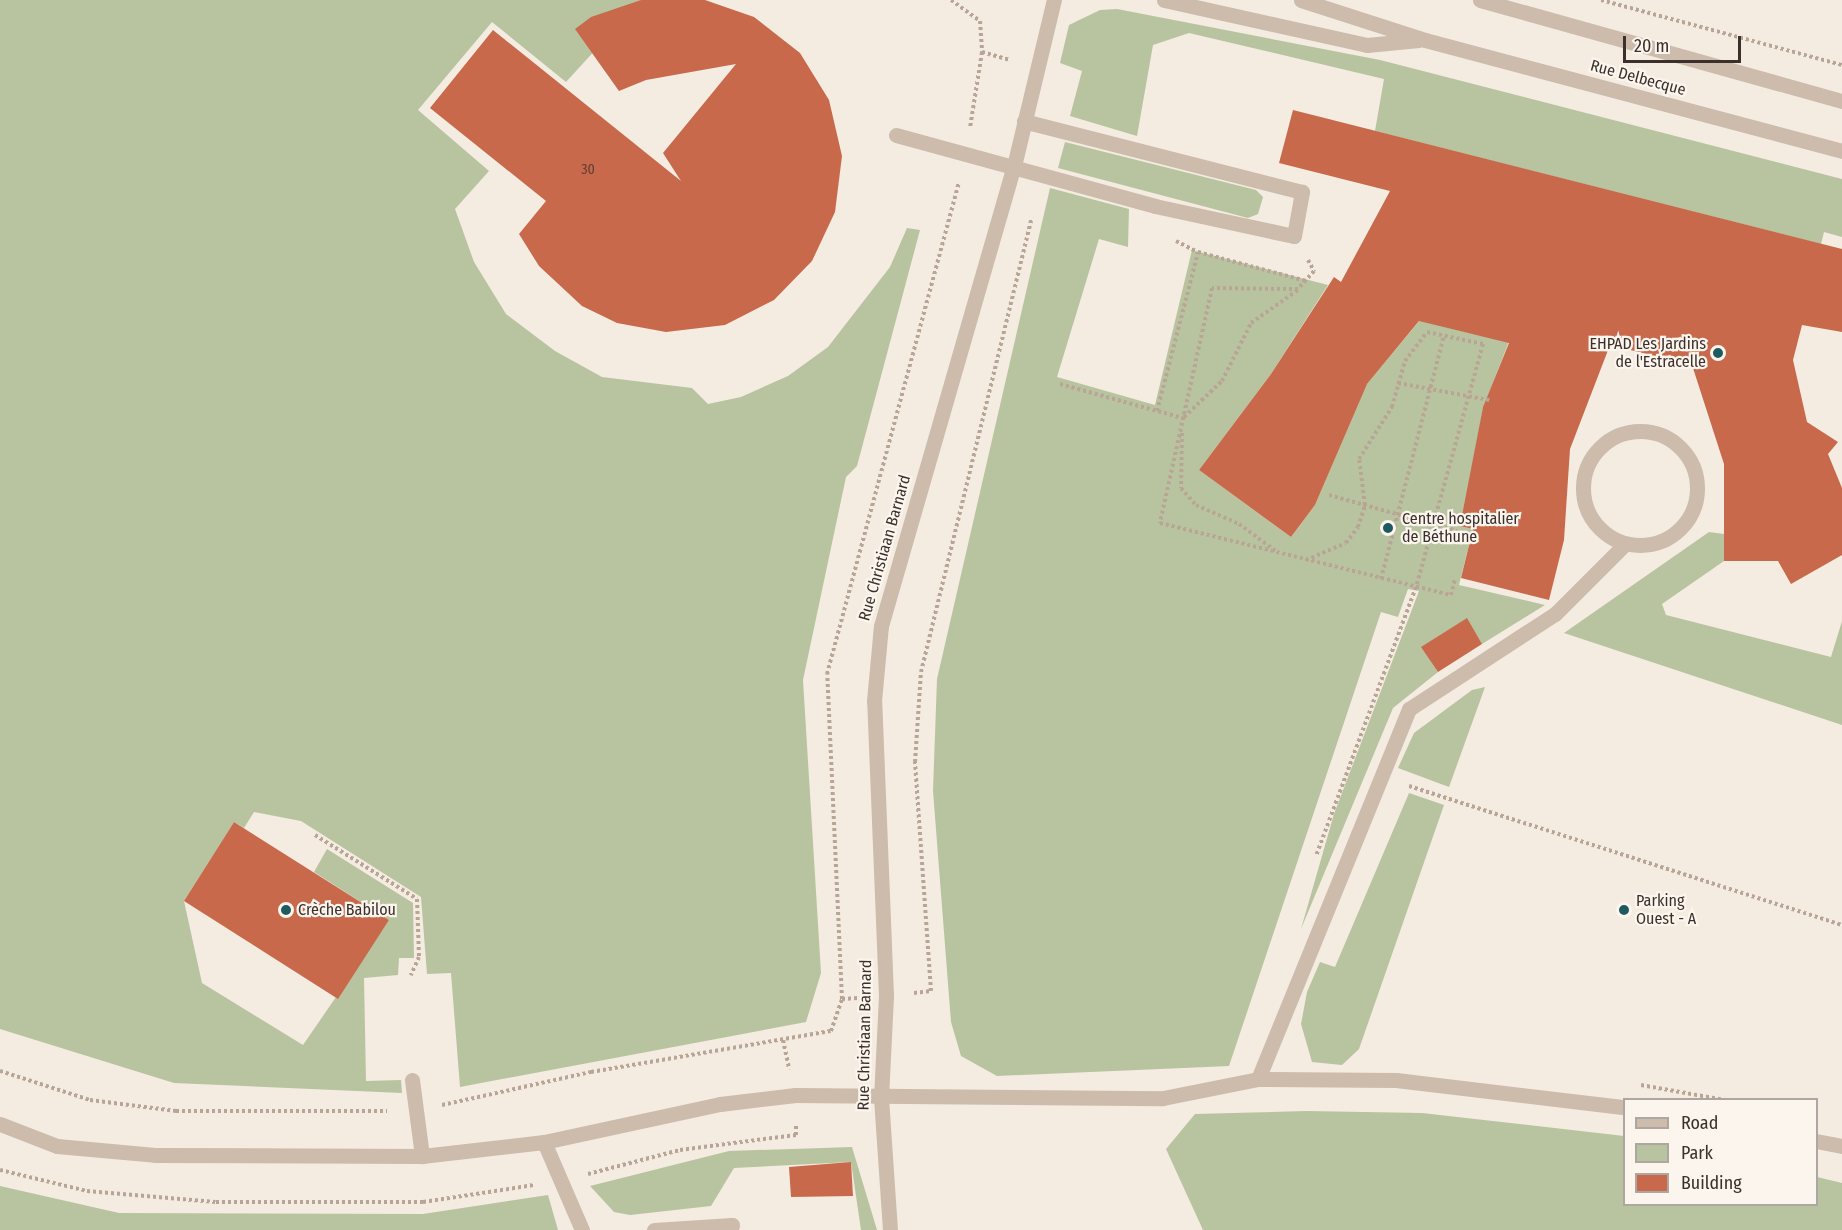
<!DOCTYPE html>
<meta charset="utf-8">
<style>
body{margin:0}
#map{position:relative;width:1842px;height:1230px;overflow:hidden;background:#f4ebe1;font-family:"Fira Sans Condensed",sans-serif}
div>[style]{position:absolute}
.green>*{inset:0;background:#b8c4a0}
.building>*{inset:0;background:#c8694b}
.path>*{height:4px;margin-top:-2px;transform-origin:0;background:repeating-linear-gradient(90deg,#b9a596 0 3px,transparent 0 6px)}
.minor>*{height:15px;margin:-7.5px;padding:0 7.5px;transform-origin:7.5px;border-radius:7.5px;background:#cdbbac}
.minor>.ring{margin:-7.5px;padding:0;box-sizing:content-box;background:none;border:15px solid #cdbbac;border-radius:50%}
.dots>*{width:16px;height:16px;translate:-50% -50%;box-sizing:border-box;border:3px solid #fbf5ee;border-radius:50%}
span{translate:-50% -50%;white-space:nowrap;text-align:center;line-height:1.15;-webkit-text-stroke:4.5px #fbf5ee;paint-order:stroke}
.number-label{font-size:14px;color:#5e3e33}
.number-label span{-webkit-text-stroke-width:0}
.street-label{font-size:16px;color:#3b302b}
.poi-label{font-size:16px;color:#3b302b}
.right{translate:-100% -50%;text-align:right}
.left{translate:0 -50%;text-align:left}
.legend{position:absolute;left:1623px;top:1098px;width:195px;height:108px;box-sizing:border-box;background:#fbf5ee;border:2px solid #aea6a0;margin:0;padding:8px 10px;list-style:none;font-size:18px;color:#3b302b}
.legend li{display:flex;align-items:center;gap:12px;height:30px}
.legend b{width:30px;border:2px solid #aea6a0}
.scale{position:absolute;left:1623px;top:36px;width:118px;height:27px;box-sizing:border-box;border:3px solid #3b302b;border-top:0;padding-left:8px;font-size:18px;line-height:21px;white-space:nowrap;color:#3b302b;-webkit-text-stroke:4px #fbf5ee;paint-order:stroke}
</style>
<div id="map">
<div class="green">
<i style="clip-path:polygon(0 0,641px 0,566px 82px,492px 22px,418px 110px,489px 171px,455px 209px,474px 262px,506px 314px,555px 351px,602px 377px,692px 388px,708px 404px,741px 397px,788px 376px,828px 347px,890px 267px,907px 228px,920px 230px,857px 466px,846px 477px,803px 680px,821px 973px,806px 1022px,460px 1087px,451px 973px,427px 974px,421px 897px,301px 821px,254px 812px,244px 828px,234px 822px,184px 901px,202px 983px,303px 1045px,389px 920px,314px 872px,327px 849px,413px 903px,414px 958px,399px 958px,398px 975px,364px 978px,366px 1081px,401px 1080px,402px 1093px,174px 1083px,0 1029px)"></i>
<i style="clip-path:polygon(1117px 9px,1380px 60px,1842px 179px,1842px 237px,1824px 232px,1821px 244px,1375px 131px,1384px 79px,1189px 33px,1153px 45px,1137px 136px,1070px 116px,1082px 71px,1060px 63px,1069px 25px,1100px 10px)"></i>
<i style="clip-path:polygon(1065px 142px,1256px 190px,1263px 197px,1258px 214px,1248px 218px,1058px 168px)"></i>
<i style="clip-path:polygon(1050px 188px,1129px 209px,1128px 247px,1099px 239px,1057px 377px,1155px 405px,1192px 250px,1328px 285px,1271px 374px,1199px 470px,1291px 537px,1315px 505px,1366px 385px,1436px 301px,1441px 326px,1473px 334px,1517px 321px,1483px 408px,1461px 526px,1473px 529px,1459px 585px,1545px 605px,1482px 644px,1466px 619px,1422px 647px,1438px 672px,1393px 708px,1301px 929px,1334px 814px,1419px 591px,1408px 589px,1398px 617px,1381px 612px,1229px 1066px,997px 1076px,961px 1056px,951px 1022px,933px 791px,937px 679px)"></i>
<i style="clip-path:polygon(1709px 532px,1724px 534px,1724px 561px,1662px 604px,1666px 615px,1831px 657px,1842px 621px,1842px 725px,1564px 633px)"></i>
<i style="clip-path:polygon(1485px 687px,1449px 787px,1398px 768px,1414px 733px,1472px 690px)"></i>
<i style="clip-path:polygon(1409px 793px,1444px 805px,1359px 1049px,1342px 1065px,1312px 1062px,1301px 1024px,1307px 992px,1320px 962px,1335px 967px)"></i>
<i style="clip-path:polygon(1307px 1111px,1422px 1113px,1624px 1136px,1624px 1204px,1816px 1204px,1817px 1177px,1842px 1183px,1842px 1230px,1203px 1230px,1166px 1149px,1195px 1114px)"></i>
<i style="clip-path:polygon(852px 1147px,877px 1230px,861px 1230px,851px 1162px,734px 1168px,711px 1206px,630px 1215px,614px 1212px,590px 1186px,729px 1151px)"></i>
<i style="clip-path:polygon(0 1186px,119px 1213px,423px 1214px,548px 1195px,558px 1230px,0 1230px)"></i>
</div>
<div class="building">
<i style="clip-path:polygon(641px 0,705px 0,754px 17px,800px 53px,829px 100px,842px 156px,835px 212px,812px 261px,774px 300px,725px 325px,666px 332px,617px 323px,582px 306px,539px 266px,519px 234px,546px 201px,430px 108px,493px 30px,681px 181px,663px 153px,736px 64px,646px 80px,619px 91px,575px 29px,591px 17px)"></i>
<i style="clip-path:polygon(1293px 110px,1842px 249px,1842px 332px,1802px 325px,1793px 360px,1807px 422px,1838px 442px,1828px 454px,1842px 488px,1842px 555px,1791px 584px,1778px 561px,1724px 561px,1724px 464px,1692px 365px,1610px 345px,1570px 449px,1564px 540px,1549px 600px,1461px 578px,1473px 529px,1460px 526px,1483px 407px,1509px 343px,1419px 321px,1367px 384px,1315px 505px,1291px 537px,1199px 470px,1271px 374px,1334px 277px,1341px 282px,1390px 191px,1279px 163px)"></i>
<i style="clip-path:polygon(1467px 618px,1482px 644px,1438px 672px,1421px 647px)"></i>
<i style="clip-path:polygon(234px 822px,389px 920px,338px 999px,184px 901px)"></i>
<i style="clip-path:polygon(851px 1162px,853px 1196px,791px 1197px,789px 1167px)"></i>
</div>
<div class="path">
<i style="left:951px;top:0;width:36px;rotate:36deg"></i>
<i style="left:980px;top:21px;width:31px;rotate:86deg"></i>
<i style="left:982px;top:52px;width:77px;rotate:99deg"></i>
<i style="left:1601px;top:0;width:250px;rotate:15.1deg"></i>
<i style="left:982px;top:52px;width:29px;rotate:16deg"></i>
<i style="left:1176px;top:241px;width:25px;rotate:27deg"></i>
<i style="left:1308px;top:260px;width:13px;rotate:61deg"></i>
<i style="left:1314px;top:271px;width:24px;rotate:132deg"></i>
<i style="left:1298px;top:289px;width:86px;rotate:-179.3deg"></i>
<i style="left:1212px;top:288px;width:241px;rotate:102.5deg"></i>
<i style="left:1160px;top:523px;width:300px;rotate:13.9deg"></i>
<i style="left:1451px;top:595px;width:16px;rotate:-76deg"></i>
<i style="left:1398px;top:383px;width:93px;rotate:10.6deg"></i>
<i style="left:1060px;top:384px;width:128px;rotate:15.5deg"></i>
<i style="left:1157px;top:411px;width:164px;rotate:-75.5deg"></i>
<i style="left:1198px;top:252px;width:112px;rotate:15deg"></i>
<i style="left:1184px;top:417px;width:52px;rotate:-43.5deg"></i>
<i style="left:1222px;top:381px;width:65px;rotate:-63.4deg"></i>
<i style="left:1251px;top:323px;width:57px;rotate:-35.1deg"></i>
<i style="left:1182px;top:433px;width:55px;rotate:91deg"></i>
<i style="left:1181px;top:488px;width:23px;rotate:49deg"></i>
<i style="left:1196px;top:505px;width:47px;rotate:23.8deg"></i>
<i style="left:1239px;top:524px;width:47px;rotate:36.4deg"></i>
<i style="left:1329px;top:495px;width:133px;rotate:15.7deg"></i>
<i style="left:1306px;top:560px;width:43px;rotate:-23deg"></i>
<i style="left:1346px;top:543px;width:20px;rotate:-53deg"></i>
<i style="left:1358px;top:527px;width:23px;rotate:-72deg"></i>
<i style="left:1365px;top:505px;width:46px;rotate:-97.4deg"></i>
<i style="left:1359px;top:459px;width:62px;rotate:-57.6deg"></i>
<i style="left:1392px;top:407px;width:48px;rotate:-74.2deg"></i>
<i style="left:1405px;top:361px;width:36px;rotate:-53deg"></i>
<i style="left:1427px;top:332px;width:57px;rotate:12.1deg"></i>
<i style="left:1483px;top:344px;width:252px;rotate:105.4deg"></i>
<i style="left:1416px;top:587px;width:287px;rotate:110.4deg"></i>
<i style="left:1381px;top:579px;width:252px;rotate:-75.5deg"></i>
<i style="left:1409px;top:786px;width:455px;rotate:17.8deg"></i>
<i style="left:315px;top:835px;width:120px;rotate:32.1deg"></i>
<i style="left:417px;top:899px;width:58px;rotate:88deg"></i>
<i style="left:419px;top:957px;width:20px;rotate:114deg"></i>
<i style="left:914px;top:993px;width:17px;rotate:-7deg"></i>
<i style="left:931px;top:991px;width:230px;rotate:-94deg"></i>
<i style="left:915px;top:762px;width:90px;rotate:-86.2deg"></i>
<i style="left:921px;top:672px;width:468px;rotate:-76.3deg"></i>
<i style="left:842px;top:999px;width:16px;rotate:-4deg"></i>
<i style="left:783px;top:1040px;width:30px;rotate:78deg"></i>
<i style="left:0;top:1071px;width:95px;rotate:17.9deg"></i>
<i style="left:90px;top:1100px;width:87px;rotate:7.3deg"></i>
<i style="left:176px;top:1111px;width:211px"></i>
<i style="left:1641px;top:1085px;width:85px;rotate:10.1deg"></i>
<i style="left:442px;top:1105px;width:153px;rotate:-12.5deg"></i>
<i style="left:591px;top:1072px;width:243px;rotate:-9.7deg"></i>
<i style="left:831px;top:1031px;width:34px;rotate:-71deg"></i>
<i style="left:842px;top:999px;width:325px;rotate:-92.6deg"></i>
<i style="left:827px;top:674px;width:509px;rotate:-74.98deg"></i>
<i style="left:0;top:1170px;width:89px;rotate:13.6deg"></i>
<i style="left:87px;top:1191px;width:129px;rotate:4.9deg"></i>
<i style="left:216px;top:1202px;width:207px"></i>
<i style="left:423px;top:1202px;width:112px;rotate:-8.7deg"></i>
<i style="left:588px;top:1174px;width:95px;rotate:-14.6deg"></i>
<i style="left:680px;top:1150px;width:117px;rotate:-7.4deg"></i>
<i style="left:796px;top:1135px;width:11px;rotate:-90deg"></i>
</div>
<div class="minor">
<i style="left:1164px;top:0;width:208px;rotate:12.5deg"></i>
<i style="left:1367px;top:45px;width:52px;rotate:-5.5deg"></i>
<i style="left:1301px;top:0;width:130px;rotate:17.9deg"></i>
<i style="left:1425px;top:40px;width:432px;rotate:14.9deg"></i>
<i style="left:1480px;top:0;width:376px;rotate:15.6deg"></i>
<i style="left:896px;top:135px;width:269px;rotate:15.3deg"></i>
<i style="left:1155px;top:206px;width:142px;rotate:12.2deg"></i>
<i style="left:1294px;top:236px;width:45px;rotate:-79.7deg"></i>
<i style="left:1302px;top:192px;width:287px;rotate:-165.7deg"></i>
<i class="ring" style="left:1583px;top:431px;width:99px;height:99px"></i>
<i style="left:1258px;top:1079px;width:400px;rotate:-67.8deg"></i>
<i style="left:1409px;top:709px;width:174px;rotate:-33.1deg"></i>
<i style="left:1555px;top:614px;width:99px;rotate:-45deg"></i>
<i style="left:412px;top:1080px;width:77px;rotate:82.5deg"></i>
<i style="left:0;top:1124px;width:61px;rotate:21.1deg"></i>
<i style="left:57px;top:1146px;width:98px;rotate:5.2deg"></i>
<i style="left:155px;top:1155px;width:267px;rotate:0.2deg"></i>
<i style="left:422px;top:1156px;width:123px;rotate:-6.5deg"></i>
<i style="left:544px;top:1142px;width:180px;rotate:-12.2deg"></i>
<i style="left:720px;top:1104px;width:76px;rotate:-6.8deg"></i>
<i style="left:795px;top:1095px;width:368px;rotate:0.5deg"></i>
<i style="left:1163px;top:1098px;width:97px;rotate:-11.3deg"></i>
<i style="left:1258px;top:1079px;width:138px;rotate:0.4deg"></i>
<i style="left:1396px;top:1080px;width:230px;rotate:6.8deg"></i>
<i style="left:1816px;top:1141px;width:26px;rotate:11deg"></i>
<i style="left:544px;top:1142px;width:96px;rotate:66.6deg"></i>
<i style="left:654px;top:1230px;width:78px;rotate:-3.7deg"></i>
<i style="left:732px;top:1225px;width:5px;rotate:112deg"></i>
<i style="left:890px;top:1230px;width:132px;rotate:-93.9deg"></i>
<i style="left:881px;top:1098px;width:103px;rotate:-87.2deg"></i>
<i style="left:886px;top:995px;width:294px;rotate:-92.3deg"></i>
<i style="left:874px;top:701px;width:75px;rotate:-84.7deg"></i>
<i style="left:881px;top:626px;width:479px;rotate:-73.9deg"></i>
<i style="left:1014px;top:166px;width:171px;rotate:-76.5deg"></i>
</div>
<div class="dots">
<i style="left:1718px;top:353px;background:#1f5a5e"></i>
<i style="left:1388px;top:528px;background:#1f5a5e"></i>
<i style="left:286px;top:910px;background:#1f5a5e"></i>
<i style="left:1624px;top:910px;background:#1f5a5e"></i>
</div>
<div class="number-label">
<span style="left:588px;top:170px">30</span>
</div>
<div class="street-label">
<span style="left:1638px;top:78px;rotate:15deg">Rue Delbecque</span>
<span style="left:885px;top:548px;rotate:-74deg">Rue Christiaan Barnard</span>
<span style="left:865px;top:1035px;rotate:-89deg">Rue Christiaan Barnard</span>
</div>
<div class="poi-label">
<span class="right" style="left:1706px;top:353px">EHPAD Les Jardins<br>de l'Estracelle</span>
<span class="left" style="left:1402px;top:528px">Centre hospitalier<br>de Béthune</span>
<span class="left" style="left:1636px;top:910px">Parking<br>Ouest - A</span>
<span class="left" style="left:298px;top:910px">Crèche Babilou</span>
</div>
<ul class="legend">
<li><b style="height:8px;background:#cdbbac"></b>Road</li>
<li><b style="height:16px;background:#b8c4a0"></b>Park</li>
<li><b style="height:16px;background:#c8694b"></b>Building</li>
</ul>
<div class="scale">20 m</div>
</div>
